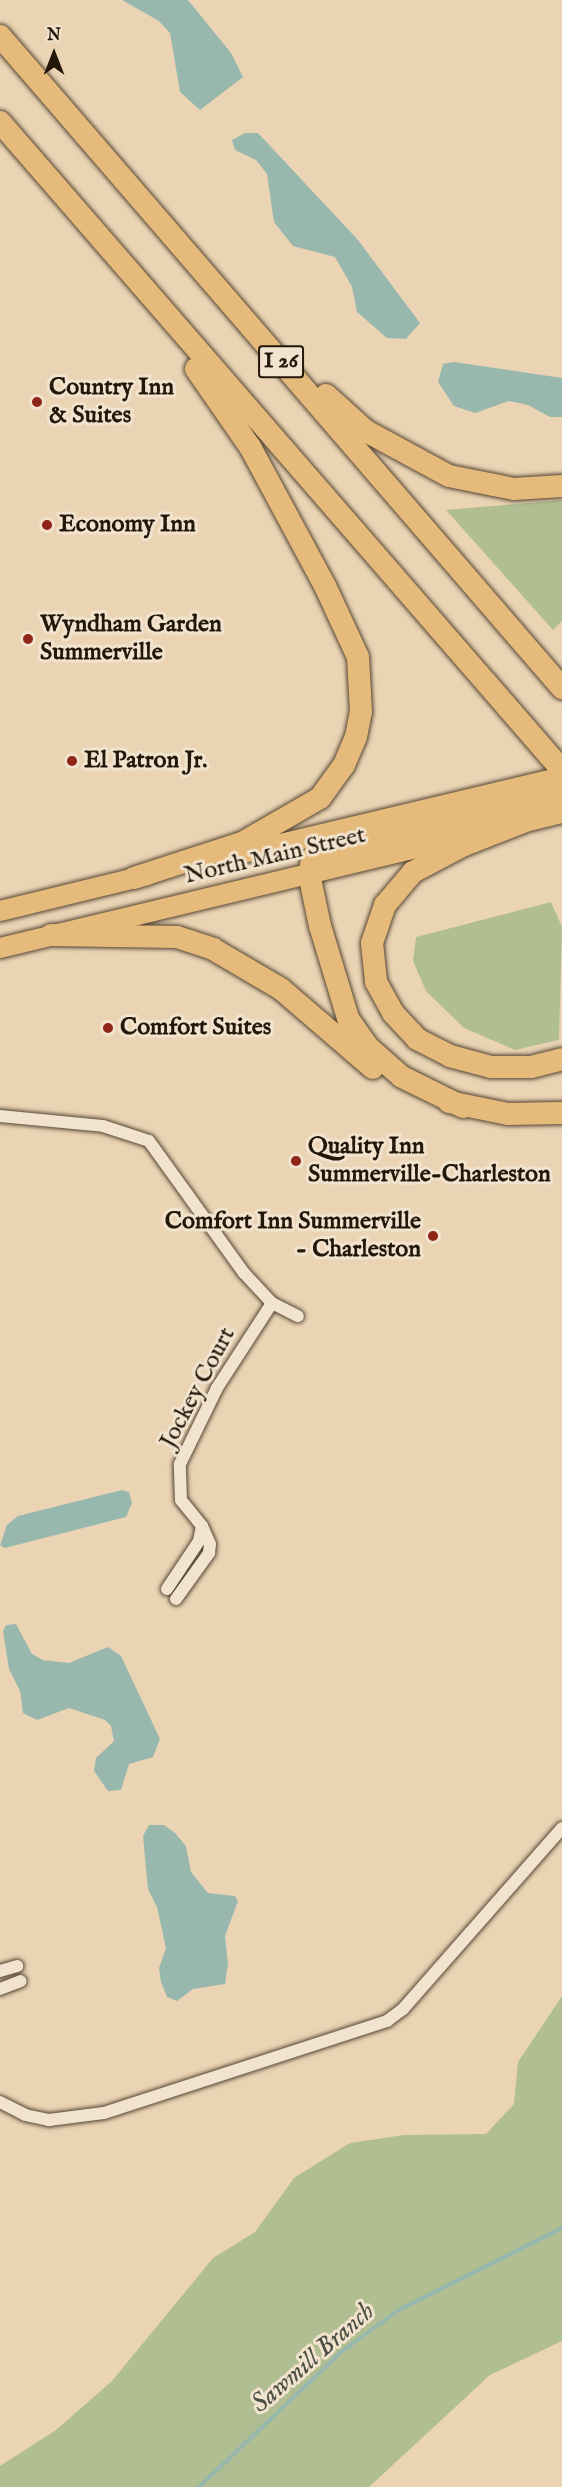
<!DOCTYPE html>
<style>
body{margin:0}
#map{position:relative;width:562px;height:2487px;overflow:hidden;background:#ead4b4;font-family:"IM FELL English",serif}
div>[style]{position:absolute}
.green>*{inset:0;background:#b0be92}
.water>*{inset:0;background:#98b8ae}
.stream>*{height:4px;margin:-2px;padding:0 2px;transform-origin:2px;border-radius:2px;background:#98b8ae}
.roads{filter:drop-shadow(0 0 2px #554634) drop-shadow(0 0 2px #554634)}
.street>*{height:12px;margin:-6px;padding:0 6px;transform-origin:6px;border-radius:6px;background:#f1e3ce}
.primary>*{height:20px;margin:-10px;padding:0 10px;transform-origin:10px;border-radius:10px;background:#e5ba7a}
.highway>*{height:22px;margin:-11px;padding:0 11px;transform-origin:11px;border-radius:11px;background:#e5ba7a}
.dots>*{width:16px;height:16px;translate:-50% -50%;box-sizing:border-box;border:3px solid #f1e3ce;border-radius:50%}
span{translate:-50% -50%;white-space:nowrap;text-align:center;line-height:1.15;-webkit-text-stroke:6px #f1e3ce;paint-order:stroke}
.shield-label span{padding:2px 4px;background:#f1e3ce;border:2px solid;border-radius:4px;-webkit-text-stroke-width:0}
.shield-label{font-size:22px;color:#23170a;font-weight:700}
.poi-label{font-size:24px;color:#23170a;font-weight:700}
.left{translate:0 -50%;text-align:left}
.right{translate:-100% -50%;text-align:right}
.street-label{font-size:24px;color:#23170a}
.water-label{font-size:26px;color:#4c4f43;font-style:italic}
.north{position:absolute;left:24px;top:24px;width:60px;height:60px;-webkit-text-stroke:4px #f1e3ce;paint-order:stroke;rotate:0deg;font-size:16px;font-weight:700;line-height:24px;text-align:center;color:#23170a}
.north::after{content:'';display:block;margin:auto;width:21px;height:27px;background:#23170a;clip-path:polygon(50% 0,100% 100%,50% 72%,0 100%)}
</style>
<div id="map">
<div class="green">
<i style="clip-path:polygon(562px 500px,562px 621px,553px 630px,446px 510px)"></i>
<i style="clip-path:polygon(551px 902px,562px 927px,559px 1040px,515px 1050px,464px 1028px,426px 991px,413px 961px,416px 937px)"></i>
<i style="clip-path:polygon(562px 1996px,562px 2341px,490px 2375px,369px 2487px,0 2487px,0 2466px,56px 2430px,112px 2381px,213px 2258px,255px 2232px,294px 2178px,350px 2143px,404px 2135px,486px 2134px,514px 2104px,518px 2062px)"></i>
</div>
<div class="water">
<i style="clip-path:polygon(122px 0,188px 0,231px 53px,243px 77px,200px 110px,180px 92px,170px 33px,159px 21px)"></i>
<i style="clip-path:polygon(245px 133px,258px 133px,358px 240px,420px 323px,406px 339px,387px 338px,357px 312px,352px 287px,335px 257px,293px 246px,274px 222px,267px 174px,256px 160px,235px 150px,232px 140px)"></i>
<i style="clip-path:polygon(454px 362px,562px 378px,562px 417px,550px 417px,528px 405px,509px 401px,475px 413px,454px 406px,438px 382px,443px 364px)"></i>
<i style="clip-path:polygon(122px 1490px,129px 1492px,132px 1503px,126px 1517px,5px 1548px,0 1545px,7px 1525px,18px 1516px)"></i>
<i style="clip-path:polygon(16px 1624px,32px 1654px,43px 1660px,69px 1663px,108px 1647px,121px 1656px,160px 1739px,153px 1757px,129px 1764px,121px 1790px,108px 1791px,94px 1771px,96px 1758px,114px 1741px,111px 1726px,105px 1720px,69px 1708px,37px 1720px,23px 1713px,20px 1691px,9px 1669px,3px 1631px,6px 1625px)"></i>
<i style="clip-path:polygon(149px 1825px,164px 1825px,175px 1833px,186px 1846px,191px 1872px,208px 1893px,235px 1896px,238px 1901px,225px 1936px,228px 1963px,225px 1984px,193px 1989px,177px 2001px,167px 1997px,161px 1982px,159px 1968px,166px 1948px,157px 1907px,148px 1889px,143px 1836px)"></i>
</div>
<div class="stream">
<i style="left:199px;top:2487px;width:195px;rotate:-43.5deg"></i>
<i style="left:340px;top:2353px;width:71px;rotate:-36.4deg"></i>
<i style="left:397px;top:2311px;width:185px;rotate:-26.7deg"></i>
</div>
<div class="roads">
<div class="street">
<i style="left:0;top:1116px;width:103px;rotate:5.5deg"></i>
<i style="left:103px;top:1126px;width:48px;rotate:18.1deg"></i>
<i style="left:149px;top:1141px;width:163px;rotate:54.3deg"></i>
<i style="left:244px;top:1273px;width:41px;rotate:47deg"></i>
<i style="left:272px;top:1303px;width:29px;rotate:27deg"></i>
<i style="left:167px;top:1589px;width:58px;rotate:-56.3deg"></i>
<i style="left:199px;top:1541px;width:15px;rotate:-79deg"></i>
<i style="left:176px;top:1599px;width:57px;rotate:-54.3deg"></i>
<i style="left:209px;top:1553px;width:9px;rotate:-84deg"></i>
<i style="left:210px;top:1544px;width:20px;rotate:-114deg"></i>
<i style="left:202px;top:1526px;width:33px;rotate:-129deg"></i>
<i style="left:181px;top:1500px;width:36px;rotate:-92deg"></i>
<i style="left:180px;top:1464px;width:85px;rotate:-64deg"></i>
<i style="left:217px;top:1388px;width:101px;rotate:-57.1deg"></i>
<i style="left:0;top:1971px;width:18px;rotate:-16deg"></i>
<i style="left:0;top:1989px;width:22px;rotate:-21deg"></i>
<i style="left:0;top:2102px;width:28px;rotate:27deg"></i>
<i style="left:25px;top:2115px;width:25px;rotate:12deg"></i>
<i style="left:49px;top:2120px;width:55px;rotate:-7.3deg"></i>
<i style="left:104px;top:2113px;width:298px;rotate:-18deg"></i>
<i style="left:387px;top:2021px;width:20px;rotate:-37deg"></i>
<i style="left:403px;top:2009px;width:241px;rotate:-48.7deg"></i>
</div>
<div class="primary">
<i style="left:509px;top:826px;width:55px;rotate:-13.8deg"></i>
<i style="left:226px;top:857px;width:345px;rotate:-13.4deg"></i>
<i style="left:0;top:911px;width:152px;rotate:-13.7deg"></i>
<i style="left:0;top:948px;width:488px;rotate:-13.5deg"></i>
</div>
<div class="highway">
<i style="left:0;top:36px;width:861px;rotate:49.24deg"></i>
<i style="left:0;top:122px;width:858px;rotate:49.07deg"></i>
<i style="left:326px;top:395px;width:54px;rotate:42deg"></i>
<i style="left:366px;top:431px;width:94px;rotate:28.5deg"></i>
<i style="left:449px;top:476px;width:66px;rotate:11.3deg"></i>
<i style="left:514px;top:489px;width:48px;rotate:-3.6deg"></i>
<i style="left:523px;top:822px;width:63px;rotate:158.7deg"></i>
<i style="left:464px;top:845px;width:58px;rotate:152.1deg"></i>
<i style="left:413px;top:872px;width:43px;rotate:130.3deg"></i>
<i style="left:385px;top:905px;width:40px;rotate:108.9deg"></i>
<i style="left:372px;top:943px;width:39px;rotate:84deg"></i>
<i style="left:376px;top:982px;width:35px;rotate:61deg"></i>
<i style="left:393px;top:1013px;width:35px;rotate:47deg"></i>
<i style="left:417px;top:1039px;width:37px;rotate:27deg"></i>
<i style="left:450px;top:1056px;width:42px;rotate:15deg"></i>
<i style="left:491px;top:1067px;width:40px"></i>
<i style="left:531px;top:1067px;width:32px;rotate:-14deg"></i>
<i style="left:134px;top:878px;width:114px;rotate:-18deg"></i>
<i style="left:242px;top:843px;width:90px;rotate:-30deg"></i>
<i style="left:320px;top:798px;width:41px;rotate:-54deg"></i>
<i style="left:344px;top:765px;width:30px;rotate:-67deg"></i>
<i style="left:356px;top:737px;width:25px;rotate:-79deg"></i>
<i style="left:361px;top:712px;width:55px;rotate:-93.1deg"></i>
<i style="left:358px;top:657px;width:78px;rotate:-114.9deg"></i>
<i style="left:325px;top:586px;width:158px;rotate:-118.3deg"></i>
<i style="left:250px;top:447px;width:95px;rotate:-124.7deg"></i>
<i style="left:51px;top:935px;width:126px;rotate:0.9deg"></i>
<i style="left:177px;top:937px;width:38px;rotate:18deg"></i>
<i style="left:213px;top:949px;width:79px;rotate:30.5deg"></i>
<i style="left:281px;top:989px;width:121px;rotate:40.7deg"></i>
<i style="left:449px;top:1102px;width:60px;rotate:11.5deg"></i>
<i style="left:508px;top:1114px;width:54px;rotate:-1.1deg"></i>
<i style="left:463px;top:1107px;width:68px;rotate:-153.8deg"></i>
<i style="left:402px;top:1077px;width:45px;rotate:-138.6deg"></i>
<i style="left:368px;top:1047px;width:35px;rotate:-125deg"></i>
<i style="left:348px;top:1018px;width:96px;rotate:-106.9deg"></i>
<i style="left:320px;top:926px;width:53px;rotate:-101.9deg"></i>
<i style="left:309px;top:874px;width:17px;rotate:-77deg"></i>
<i style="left:313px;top:857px;width:256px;rotate:-13.8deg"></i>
</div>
</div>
<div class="dots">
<i style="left:37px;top:402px;background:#8f2418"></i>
<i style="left:47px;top:525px;background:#8f2418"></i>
<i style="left:28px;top:639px;background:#8f2418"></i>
<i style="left:72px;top:761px;background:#8f2418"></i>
<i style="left:108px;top:1028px;background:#8f2418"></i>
<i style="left:296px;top:1161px;background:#8f2418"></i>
<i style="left:433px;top:1236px;background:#8f2418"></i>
</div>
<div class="shield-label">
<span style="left:281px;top:362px">I 26</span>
</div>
<div class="poi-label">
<span class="left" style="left:49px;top:402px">Country Inn<br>&amp; Suites</span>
<span class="left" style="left:59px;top:525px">Economy Inn</span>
<span class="left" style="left:40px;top:639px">Wyndham Garden<br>Summerville</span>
<span class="left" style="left:84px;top:761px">El Patron Jr.</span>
<span class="left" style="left:120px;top:1028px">Comfort Suites</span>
<span class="left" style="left:308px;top:1161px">Quality Inn<br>Summerville-Charleston</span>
<span class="right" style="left:421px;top:1236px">Comfort Inn Summerville<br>- Charleston</span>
</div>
<div class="street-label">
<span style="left:275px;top:856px;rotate:-13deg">North Main Street</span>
<span style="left:198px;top:1388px;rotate:-62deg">Jockey Court</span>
</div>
<div class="water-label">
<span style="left:313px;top:2358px;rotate:-41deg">Sawmill Branch</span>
</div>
<div class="north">N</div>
</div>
